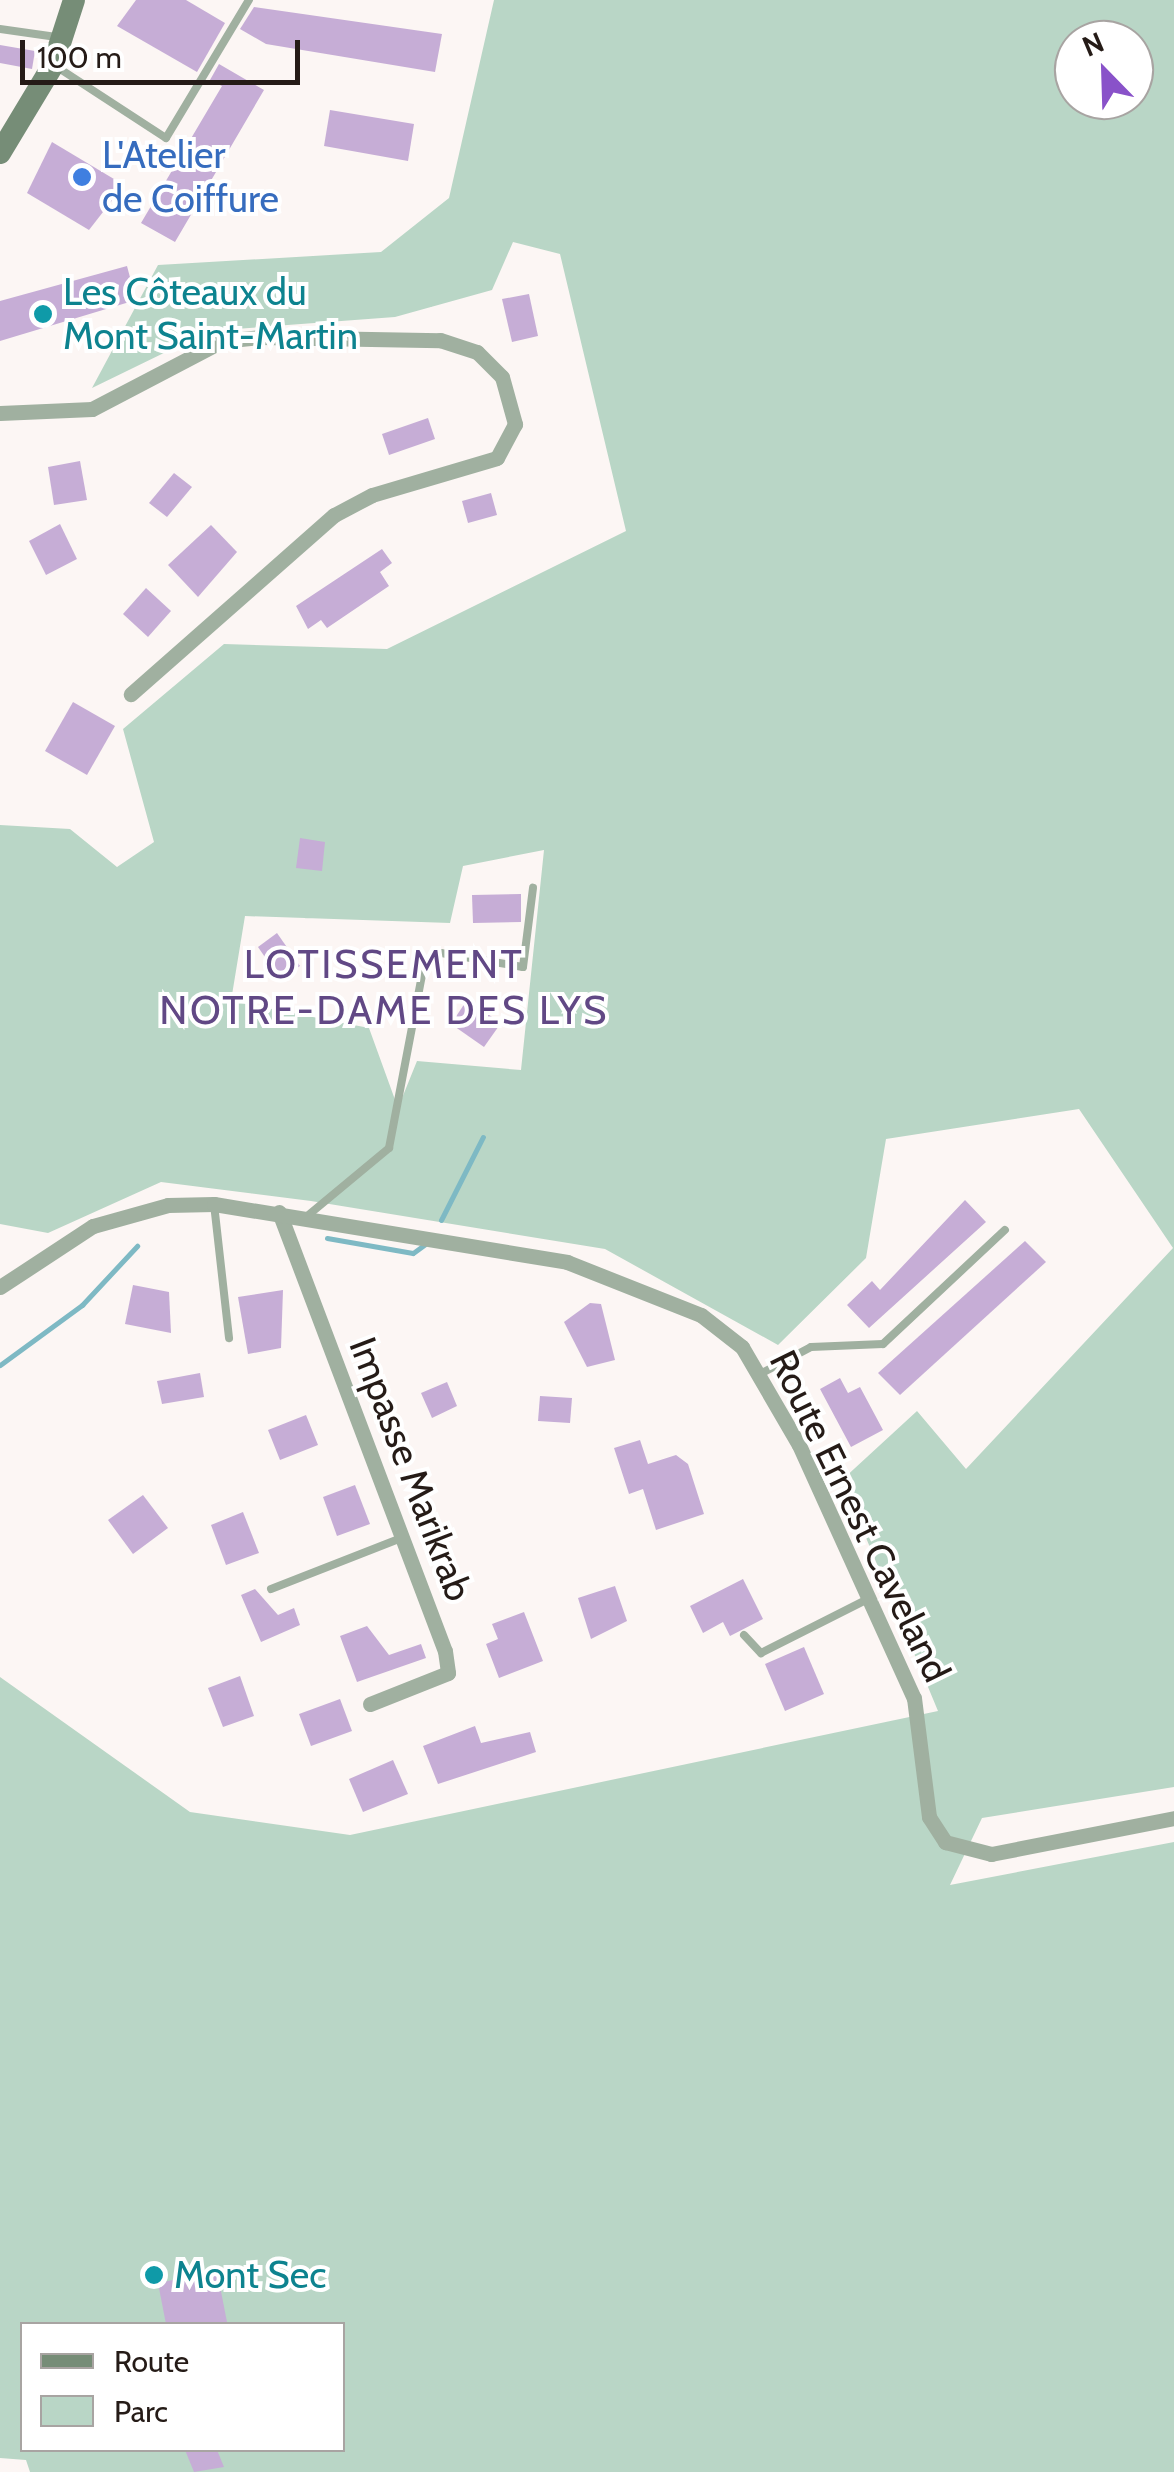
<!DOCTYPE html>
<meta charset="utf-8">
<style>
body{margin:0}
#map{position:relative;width:1174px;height:2472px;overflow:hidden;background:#fcf6f4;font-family:Cabin,sans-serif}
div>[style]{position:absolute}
.green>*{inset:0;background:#b9d6c6}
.stream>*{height:5px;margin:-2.5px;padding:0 2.5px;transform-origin:2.5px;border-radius:2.5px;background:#7eb9c4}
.building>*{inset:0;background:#c6add6}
.lane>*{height:8px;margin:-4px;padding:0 4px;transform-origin:4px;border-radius:4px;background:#a0b0a0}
.street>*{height:15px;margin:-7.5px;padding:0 7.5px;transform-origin:7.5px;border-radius:7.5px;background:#a0b0a0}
.secondary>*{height:22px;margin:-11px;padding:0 11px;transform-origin:11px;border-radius:11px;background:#768d77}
.dots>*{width:28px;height:28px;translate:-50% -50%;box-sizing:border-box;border:5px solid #fff;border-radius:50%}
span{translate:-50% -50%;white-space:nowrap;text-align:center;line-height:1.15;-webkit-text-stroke:8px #fff;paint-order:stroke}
.shop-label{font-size:38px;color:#366cbe}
.left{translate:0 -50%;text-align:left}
.culture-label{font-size:38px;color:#0d838f}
.street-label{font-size:38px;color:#251b17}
.neighbourhood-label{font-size:40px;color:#614885;letter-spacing:2.5px}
.legend{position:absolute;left:20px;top:2322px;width:325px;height:130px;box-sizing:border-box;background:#fff;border:2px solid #a8a4a2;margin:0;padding:12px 18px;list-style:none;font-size:30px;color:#251b17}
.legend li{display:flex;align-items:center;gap:20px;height:50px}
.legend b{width:50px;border:2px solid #a8a4a2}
.north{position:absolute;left:1054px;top:20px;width:100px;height:100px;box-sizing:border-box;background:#fff;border:2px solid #a8a4a2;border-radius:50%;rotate:337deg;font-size:28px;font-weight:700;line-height:40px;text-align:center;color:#251b17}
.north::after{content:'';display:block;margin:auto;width:35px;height:45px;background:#8952c9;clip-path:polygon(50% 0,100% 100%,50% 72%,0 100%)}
.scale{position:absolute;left:20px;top:40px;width:280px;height:45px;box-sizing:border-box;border:5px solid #251b17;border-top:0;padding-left:12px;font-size:30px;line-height:35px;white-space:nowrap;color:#251b17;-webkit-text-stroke:8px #fff;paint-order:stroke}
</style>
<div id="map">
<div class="green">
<i style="clip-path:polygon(evenodd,494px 0,1174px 0,1174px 1787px,982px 1818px,950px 1885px,1174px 1842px,1174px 2472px,30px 2472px,26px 2460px,0 2458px,0 1677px,190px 1812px,350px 1835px,938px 1711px,842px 1480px,917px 1411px,966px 1469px,1173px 1248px,1079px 1109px,886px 1139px,866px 1258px,778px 1345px,605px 1249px,311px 1201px,161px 1182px,48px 1233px,0 1224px,0 825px,70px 829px,117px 867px,154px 842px,123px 729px,224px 644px,387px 649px,626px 531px,560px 254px,513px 242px,492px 290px,395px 317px,209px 331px,92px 388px,158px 265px,381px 252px,449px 198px,494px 0,1074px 40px,1134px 40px,1134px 100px,1074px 100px,1074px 40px,494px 0,544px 850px,521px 1070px,417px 1061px,398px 1108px,369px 1028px,231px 1001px,245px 916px,450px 923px,463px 866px,544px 850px,494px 0,22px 2324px,342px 2324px,342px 2450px,22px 2450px,22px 2324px)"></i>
</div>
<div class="stream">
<i style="left:441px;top:1220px;width:93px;rotate:-63.2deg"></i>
<i style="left:327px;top:1238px;width:87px;rotate:9.9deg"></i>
<i style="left:413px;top:1253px;width:14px;rotate:-36deg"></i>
<i style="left:0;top:1365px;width:102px;rotate:-36.2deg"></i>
<i style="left:82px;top:1305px;width:81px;rotate:-47deg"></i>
</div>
<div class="building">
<i style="clip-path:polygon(136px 0,186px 0,225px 23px,197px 72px,117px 26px)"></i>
<i style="clip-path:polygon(254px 7px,442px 34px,435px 72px,266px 44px,240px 29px)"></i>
<i style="clip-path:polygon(0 45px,35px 51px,32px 69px,0 63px)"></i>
<i style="clip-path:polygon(219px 64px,264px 90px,175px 242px,141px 223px,222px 86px,210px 80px)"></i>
<i style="clip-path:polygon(330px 110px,414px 124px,408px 161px,324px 146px)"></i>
<i style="clip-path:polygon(52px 142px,124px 185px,89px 230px,27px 193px)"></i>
<i style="clip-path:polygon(127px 266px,136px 300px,0 341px,0 301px)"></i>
<i style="clip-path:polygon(529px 294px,538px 336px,512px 342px,502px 299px)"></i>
<i style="clip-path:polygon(428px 418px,435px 439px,389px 455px,382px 434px)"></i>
<i style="clip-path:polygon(80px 461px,87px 500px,54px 505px,48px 467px)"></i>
<i style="clip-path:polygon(174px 473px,192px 487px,167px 517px,149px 503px)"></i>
<i style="clip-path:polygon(491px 493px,497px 515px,468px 523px,462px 501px)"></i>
<i style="clip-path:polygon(60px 524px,77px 559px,46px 575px,29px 541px)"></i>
<i style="clip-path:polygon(211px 525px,237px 552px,198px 597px,168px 565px)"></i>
<i style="clip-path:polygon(382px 549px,392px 563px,380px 572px,389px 586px,327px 628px,321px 620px,308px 629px,296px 606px)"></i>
<i style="clip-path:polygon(146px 588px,171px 611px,148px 637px,123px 614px)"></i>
<i style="clip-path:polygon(73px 702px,115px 726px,87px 775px,45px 751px)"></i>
<i style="clip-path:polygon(300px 838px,325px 842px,322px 871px,296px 868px)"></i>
<i style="clip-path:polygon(521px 894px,521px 922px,473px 923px,472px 895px)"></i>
<i style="clip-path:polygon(277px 933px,300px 966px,280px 979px,258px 947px)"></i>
<i style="clip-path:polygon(467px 1000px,501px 1023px,484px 1047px,451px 1024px)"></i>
<i style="clip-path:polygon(965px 1200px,986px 1222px,869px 1328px,847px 1305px,872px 1281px,880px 1290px)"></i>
<i style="clip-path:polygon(1025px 1241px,1046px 1262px,900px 1395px,878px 1373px)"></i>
<i style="clip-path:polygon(133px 1285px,169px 1292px,171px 1333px,125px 1324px)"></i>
<i style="clip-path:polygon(283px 1290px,281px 1348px,248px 1354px,238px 1297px)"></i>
<i style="clip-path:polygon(590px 1303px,601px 1304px,615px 1360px,587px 1367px,564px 1322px)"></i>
<i style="clip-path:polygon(200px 1373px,204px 1397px,162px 1404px,157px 1381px)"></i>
<i style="clip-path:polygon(840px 1378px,848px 1393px,860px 1387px,883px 1430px,851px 1447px,820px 1389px)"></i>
<i style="clip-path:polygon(447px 1382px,457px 1406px,432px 1418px,421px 1393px)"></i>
<i style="clip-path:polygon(540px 1396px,572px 1398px,570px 1423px,538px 1421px)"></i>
<i style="clip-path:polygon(306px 1415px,318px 1445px,280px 1460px,268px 1430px)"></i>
<i style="clip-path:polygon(640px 1440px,648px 1464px,676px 1455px,688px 1464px,704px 1514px,656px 1530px,643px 1489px,629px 1494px,614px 1448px)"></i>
<i style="clip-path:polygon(355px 1485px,370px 1524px,337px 1536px,323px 1497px)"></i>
<i style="clip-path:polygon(143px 1495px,168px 1528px,133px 1554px,108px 1520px)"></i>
<i style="clip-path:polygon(243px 1512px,259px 1553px,226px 1565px,211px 1525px)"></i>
<i style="clip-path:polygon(743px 1579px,763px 1619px,730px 1636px,723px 1622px,703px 1633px,690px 1606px)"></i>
<i style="clip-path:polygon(615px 1586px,627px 1621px,591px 1639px,578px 1598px)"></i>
<i style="clip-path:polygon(255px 1589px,278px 1615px,294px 1608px,300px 1625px,261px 1642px,241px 1595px)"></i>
<i style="clip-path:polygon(524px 1612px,543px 1661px,499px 1678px,486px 1644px,498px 1639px,492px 1624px)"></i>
<i style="clip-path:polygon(367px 1626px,389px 1655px,421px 1644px,426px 1658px,357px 1682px,340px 1636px)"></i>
<i style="clip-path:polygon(804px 1647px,824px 1694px,785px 1711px,765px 1664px)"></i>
<i style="clip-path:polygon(240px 1676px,254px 1716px,223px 1727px,208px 1688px)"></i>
<i style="clip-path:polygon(340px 1699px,352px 1731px,311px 1746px,299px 1714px)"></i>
<i style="clip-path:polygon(475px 1726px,481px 1743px,530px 1732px,536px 1752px,438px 1784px,423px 1746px)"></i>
<i style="clip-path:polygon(393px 1760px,408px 1794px,363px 1812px,349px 1779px)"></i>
<i style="clip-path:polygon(217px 2271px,227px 2322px,166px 2324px,158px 2283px)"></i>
<i style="clip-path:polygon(185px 2450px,217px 2450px,224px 2467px,194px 2472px)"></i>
</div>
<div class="lane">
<i style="left:0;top:29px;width:57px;rotate:8.1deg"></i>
<i style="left:57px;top:67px;width:130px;rotate:33.1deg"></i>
<i style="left:166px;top:138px;width:161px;rotate:-59deg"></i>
<i style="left:214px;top:1204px;width:135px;rotate:83.6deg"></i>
<i style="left:306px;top:1217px;width:108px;rotate:-39.7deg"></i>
<i style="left:389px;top:1148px;width:187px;rotate:-79.2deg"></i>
<i style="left:424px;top:964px;width:20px;rotate:-33deg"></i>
<i style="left:441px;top:953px;width:83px;rotate:9.7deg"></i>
<i style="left:523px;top:967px;width:80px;rotate:-82.8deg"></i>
<i style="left:762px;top:1373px;width:55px;rotate:-28deg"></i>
<i style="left:811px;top:1347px;width:72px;rotate:-2.4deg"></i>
<i style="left:883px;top:1344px;width:167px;rotate:-43.1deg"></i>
<i style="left:271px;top:1589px;width:140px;rotate:-21.4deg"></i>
<i style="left:744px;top:1635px;width:25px;rotate:47deg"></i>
<i style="left:761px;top:1653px;width:120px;rotate:-26.8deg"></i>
</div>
<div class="street">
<i style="left:0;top:413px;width:92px;rotate:-2.5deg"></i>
<i style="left:92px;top:409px;width:147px;rotate:-27.6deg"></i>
<i style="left:222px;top:341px;width:38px;rotate:-6deg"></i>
<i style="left:260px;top:337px;width:180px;rotate:1deg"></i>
<i style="left:440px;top:340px;width:39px;rotate:18deg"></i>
<i style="left:477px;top:352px;width:35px;rotate:45deg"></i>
<i style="left:502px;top:377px;width:49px;rotate:74.5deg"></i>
<i style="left:515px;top:424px;width:38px;rotate:118deg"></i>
<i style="left:497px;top:458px;width:130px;rotate:163.5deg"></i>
<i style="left:372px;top:495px;width:43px;rotate:152.2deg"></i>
<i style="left:334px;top:515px;width:271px;rotate:138.6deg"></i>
<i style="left:279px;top:1212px;width:469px;rotate:69.3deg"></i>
<i style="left:445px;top:1651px;width:22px;rotate:82deg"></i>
<i style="left:448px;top:1673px;width:84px;rotate:158.3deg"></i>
<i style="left:0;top:1287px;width:111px;rotate:-33.3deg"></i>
<i style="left:93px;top:1226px;width:78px;rotate:-15.6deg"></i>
<i style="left:168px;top:1205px;width:46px;rotate:-1.2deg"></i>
<i style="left:214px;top:1204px;width:358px;rotate:9.3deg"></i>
<i style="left:567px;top:1262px;width:144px;rotate:21.6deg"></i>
<i style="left:701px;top:1315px;width:52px;rotate:38deg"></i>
<i style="left:742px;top:1347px;width:113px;rotate:59.8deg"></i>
<i style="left:799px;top:1445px;width:278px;rotate:65.6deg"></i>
<i style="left:914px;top:1698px;width:120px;rotate:82.8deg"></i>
<i style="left:929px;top:1817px;width:30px;rotate:57deg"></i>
<i style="left:945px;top:1842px;width:48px;rotate:14.6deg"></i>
<i style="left:991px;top:1854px;width:187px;rotate:-11.1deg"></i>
</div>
<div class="secondary">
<i style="left:0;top:153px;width:103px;rotate:-58.9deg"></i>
<i style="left:53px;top:65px;width:68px;rotate:-72.1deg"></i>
</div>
<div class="dots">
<i style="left:82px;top:177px;background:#3f7fe0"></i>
<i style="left:43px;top:314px;background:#0f9aa8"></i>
<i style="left:154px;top:2275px;background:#0f9aa8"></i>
</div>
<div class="shop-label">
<span class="left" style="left:102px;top:177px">L'Atelier<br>de Coiffure</span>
</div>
<div class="culture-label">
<span class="left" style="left:63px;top:314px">Les Côteaux du<br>Mont Saint-Martin</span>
<span class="left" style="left:174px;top:2275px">Mont Sec</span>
</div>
<div class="street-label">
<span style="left:411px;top:1469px;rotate:69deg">Impasse Marikrab</span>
<span style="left:860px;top:1516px;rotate:64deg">Route Ernest Caveland</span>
</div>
<div class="neighbourhood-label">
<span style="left:384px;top:987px">LOTISSEMENT<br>NOTRE-DAME DES LYS</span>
</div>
<ul class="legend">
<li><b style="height:12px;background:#768d77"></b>Route</li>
<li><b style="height:28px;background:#b9d6c6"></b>Parc</li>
</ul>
<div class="north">N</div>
<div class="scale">100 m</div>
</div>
